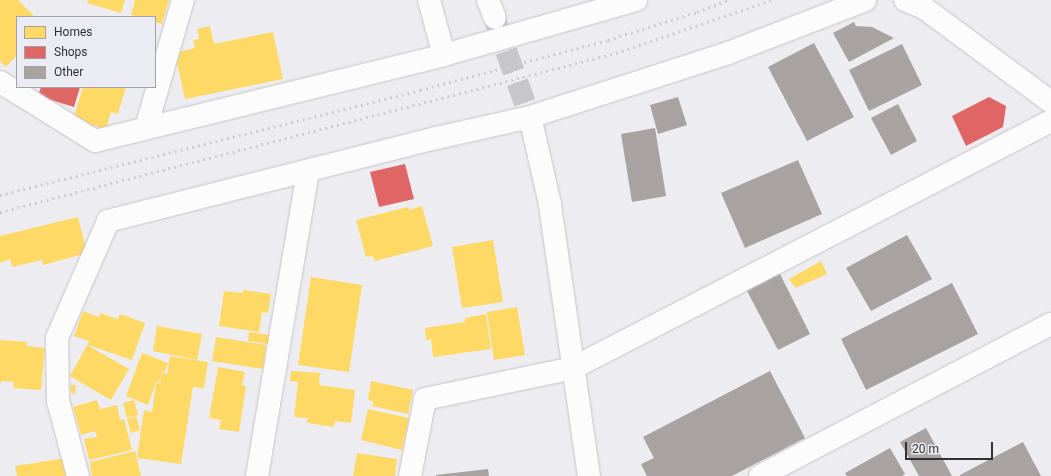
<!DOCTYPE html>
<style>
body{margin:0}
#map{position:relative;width:1051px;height:476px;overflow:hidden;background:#ededf1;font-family:Roboto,sans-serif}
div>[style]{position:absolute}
.homes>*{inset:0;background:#ffd966}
.shops>*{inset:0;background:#e06666}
.building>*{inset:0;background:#a8a2a1}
.tertiary-tunnel>*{height:22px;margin-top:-11px;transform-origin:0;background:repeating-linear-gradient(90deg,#c7c7cb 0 22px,transparent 0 33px)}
.roads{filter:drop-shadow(0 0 1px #c5c5c8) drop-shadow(0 0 1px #c5c5c8)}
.minor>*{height:22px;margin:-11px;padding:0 11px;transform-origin:11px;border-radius:11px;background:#fcfcfd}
.tertiary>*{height:22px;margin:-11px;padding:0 11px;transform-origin:11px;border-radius:11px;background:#fcfcfd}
.rail>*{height:3px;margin-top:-1.5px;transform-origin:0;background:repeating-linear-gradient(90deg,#cecece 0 2px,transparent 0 6px)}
span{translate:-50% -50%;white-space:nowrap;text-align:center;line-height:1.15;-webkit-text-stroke:4px #ebebf3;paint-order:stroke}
.legend{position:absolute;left:16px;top:16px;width:140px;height:72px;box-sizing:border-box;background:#ebebf3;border:1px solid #a0a0a6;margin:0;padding:5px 7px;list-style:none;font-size:12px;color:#303033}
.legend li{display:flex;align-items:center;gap:8px;height:20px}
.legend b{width:20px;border:1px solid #a0a0a6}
.scale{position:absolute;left:905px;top:442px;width:88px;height:18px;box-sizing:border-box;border:2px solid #303033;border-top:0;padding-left:5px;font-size:12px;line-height:14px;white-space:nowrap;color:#303033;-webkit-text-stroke:3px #ebebf3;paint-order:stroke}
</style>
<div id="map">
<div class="homes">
<i style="clip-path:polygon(0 0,18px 0,35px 17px,17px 17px,17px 55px,6px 67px,0 61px)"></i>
<i style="clip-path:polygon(88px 0,125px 0,121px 13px,87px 3px)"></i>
<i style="clip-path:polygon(135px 0,169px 0,162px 24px,155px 22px,155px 17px,138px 17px,131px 15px)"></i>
<i style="clip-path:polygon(210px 26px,214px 44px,273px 32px,283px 79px,185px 99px,176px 59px,179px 59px,178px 52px,195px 48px,193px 40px,199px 39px,197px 29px)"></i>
<i style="clip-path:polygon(83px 87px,126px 87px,118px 114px,111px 112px,106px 129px,73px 120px)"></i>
<i style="clip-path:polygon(422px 206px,433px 246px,375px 261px,373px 256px,366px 257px,356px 220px,408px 207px,409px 210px)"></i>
<i style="clip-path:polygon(78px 217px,87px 253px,43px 265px,42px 260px,12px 267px,10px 259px,0 263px,0 236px)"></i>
<i style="clip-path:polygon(493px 240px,503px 302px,462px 308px,452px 247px)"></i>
<i style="clip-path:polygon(821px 261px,827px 274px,796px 288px,789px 279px)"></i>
<i style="clip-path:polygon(311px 277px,362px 285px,349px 372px,298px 365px)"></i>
<i style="clip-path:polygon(243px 290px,271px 294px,268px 313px,262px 312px,259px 332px,219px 326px,224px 291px,243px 293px)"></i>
<i style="clip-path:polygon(517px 307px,525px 355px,494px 360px,487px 312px)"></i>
<i style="clip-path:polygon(83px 311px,99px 317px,100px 313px,118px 319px,120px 314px,145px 323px,132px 360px,88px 345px,89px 341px,74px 336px)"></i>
<i style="clip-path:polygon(486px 314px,491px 349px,433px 357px,431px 339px,426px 340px,425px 328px,465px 322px,465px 318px)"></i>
<i style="clip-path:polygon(157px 326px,202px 334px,197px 360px,153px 351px)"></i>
<i style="clip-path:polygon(249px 332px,269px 335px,268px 344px,248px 341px)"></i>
<i style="clip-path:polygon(216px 337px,266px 345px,263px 369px,212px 361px)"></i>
<i style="clip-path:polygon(0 340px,27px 342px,27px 346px,45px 348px,41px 390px,13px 388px,14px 382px,2px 381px,0 384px)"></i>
<i style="clip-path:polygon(87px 345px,129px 369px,111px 400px,70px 376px)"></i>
<i style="clip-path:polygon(142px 353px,168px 363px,164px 373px,162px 372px,162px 369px,159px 383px,156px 382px,148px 405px,126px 396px)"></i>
<i style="clip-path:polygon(170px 356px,208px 362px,204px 388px,193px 387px,181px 464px,137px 458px,144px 410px,152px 412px,156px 383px,162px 384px,160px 383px,161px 373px,167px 374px)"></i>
<i style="clip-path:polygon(218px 367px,245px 372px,242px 385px,246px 386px,239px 432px,219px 429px,221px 420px,209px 418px)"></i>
<i style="clip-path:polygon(291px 371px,320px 373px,319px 385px,355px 390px,351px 423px,335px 421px,334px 427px,307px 423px,308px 418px,294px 417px,298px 382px,290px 381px)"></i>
<i style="clip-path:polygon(371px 381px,413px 390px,408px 414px,372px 406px,373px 401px,368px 400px)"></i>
<i style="clip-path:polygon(71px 385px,76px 385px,75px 394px,71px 393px)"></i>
<i style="clip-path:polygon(97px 400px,100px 409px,117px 405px,120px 420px,124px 419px,132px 450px,89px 460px,84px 439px,97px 437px,95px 431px,81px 435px,73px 407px)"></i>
<i style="clip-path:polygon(134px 400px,138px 415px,127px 418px,123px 403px)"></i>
<i style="clip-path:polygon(368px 409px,409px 418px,402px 450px,361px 440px)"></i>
<i style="clip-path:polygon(136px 416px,140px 430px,131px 433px,127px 419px)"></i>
<i style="clip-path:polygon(135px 451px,141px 476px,92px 476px,90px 462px)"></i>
<i style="clip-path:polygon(357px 453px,397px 459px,395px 476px,353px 476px)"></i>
<i style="clip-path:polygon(66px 458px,69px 476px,17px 476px,15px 466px)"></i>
</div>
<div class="shops">
<i style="clip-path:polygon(41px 87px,80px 87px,74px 107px,38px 96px)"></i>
<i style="clip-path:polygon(989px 97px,1006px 106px,1003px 127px,966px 146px,952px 116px)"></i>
<i style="clip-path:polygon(405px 164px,414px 199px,379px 207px,370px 172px)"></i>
</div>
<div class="building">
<i style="clip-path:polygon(854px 22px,856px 26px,872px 27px,894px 38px,849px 62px,833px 33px)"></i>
<i style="clip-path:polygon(814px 43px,854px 117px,807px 141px,768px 67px)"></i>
<i style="clip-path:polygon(902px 44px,922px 85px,869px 111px,849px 70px)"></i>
<i style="clip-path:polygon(678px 97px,687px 125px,658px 134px,650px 105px)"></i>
<i style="clip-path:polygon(898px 104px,917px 141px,891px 155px,871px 118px)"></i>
<i style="clip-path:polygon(655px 128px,666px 196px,632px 202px,621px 134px)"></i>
<i style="clip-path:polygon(798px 160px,822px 214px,745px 248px,721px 193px)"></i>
<i style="clip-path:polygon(907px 235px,932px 279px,871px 311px,846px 268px)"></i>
<i style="clip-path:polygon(779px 272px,810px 334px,778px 350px,746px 289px)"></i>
<i style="clip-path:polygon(952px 283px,978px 334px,866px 390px,841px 339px)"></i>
<i style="clip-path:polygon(770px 371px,805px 438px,732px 476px,647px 476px,641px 464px,654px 458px,643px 437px)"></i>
<i style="clip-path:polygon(926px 428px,952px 476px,919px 476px,900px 442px)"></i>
<i style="clip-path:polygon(1023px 442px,1041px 476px,960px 476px,960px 475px)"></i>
<i style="clip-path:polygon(890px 448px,905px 474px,902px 476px,847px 476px,845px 473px)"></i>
<i style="clip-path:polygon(488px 469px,489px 476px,436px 476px,436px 475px)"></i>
</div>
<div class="tertiary-tunnel">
<i style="left:495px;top:20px;width:103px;rotate:70.2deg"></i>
</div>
<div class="roads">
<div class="minor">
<i style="left:429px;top:0;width:57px;rotate:74.7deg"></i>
<i style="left:0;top:82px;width:112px;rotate:31.8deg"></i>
<i style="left:95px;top:141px;width:359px;rotate:-13.8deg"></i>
<i style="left:444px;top:55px;width:200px;rotate:-16deg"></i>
<i style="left:146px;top:128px;width:133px;rotate:-73.9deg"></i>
<i style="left:78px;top:476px;width:78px;rotate:-104.9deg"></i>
<i style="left:58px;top:401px;width:63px;rotate:-90.9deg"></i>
<i style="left:57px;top:338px;width:128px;rotate:-66.4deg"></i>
<i style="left:108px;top:221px;width:338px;rotate:-14.2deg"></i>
<i style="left:436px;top:138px;width:96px;rotate:-12.6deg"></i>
<i style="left:257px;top:476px;width:309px;rotate:-80.5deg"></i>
<i style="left:410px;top:476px;width:78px;rotate:-79deg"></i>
<i style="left:425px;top:399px;width:151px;rotate:-11.8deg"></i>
<i style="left:573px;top:368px;width:538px;rotate:-27.33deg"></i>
<i style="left:760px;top:476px;width:328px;rotate:-27.6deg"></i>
</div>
<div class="tertiary">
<i style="left:488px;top:0;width:19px;rotate:69deg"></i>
<i style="left:905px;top:0;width:21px;rotate:23deg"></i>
<i style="left:924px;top:8px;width:158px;rotate:36.5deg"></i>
<i style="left:589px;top:476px;width:275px;rotate:-98.2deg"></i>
<i style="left:550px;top:204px;width:89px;rotate:-102.9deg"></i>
<i style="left:530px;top:117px;width:208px;rotate:-17.9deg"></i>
<i style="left:728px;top:53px;width:147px;rotate:-21.1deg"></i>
</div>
</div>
<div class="rail">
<i style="left:0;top:195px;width:433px;rotate:-14deg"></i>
<i style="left:420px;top:90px;width:195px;rotate:-14.9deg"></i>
<i style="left:608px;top:40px;width:93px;rotate:-17.5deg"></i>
<i style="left:697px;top:12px;width:34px;rotate:-21deg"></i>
<i style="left:0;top:212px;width:636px;rotate:-14.47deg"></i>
<i style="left:616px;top:53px;width:165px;rotate:-18.8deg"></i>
</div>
<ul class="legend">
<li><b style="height:11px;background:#ffd966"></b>Homes</li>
<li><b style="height:11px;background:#e06666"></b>Shops</li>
<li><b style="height:11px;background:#a8a2a1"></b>Other</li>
</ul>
<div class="scale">20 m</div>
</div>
